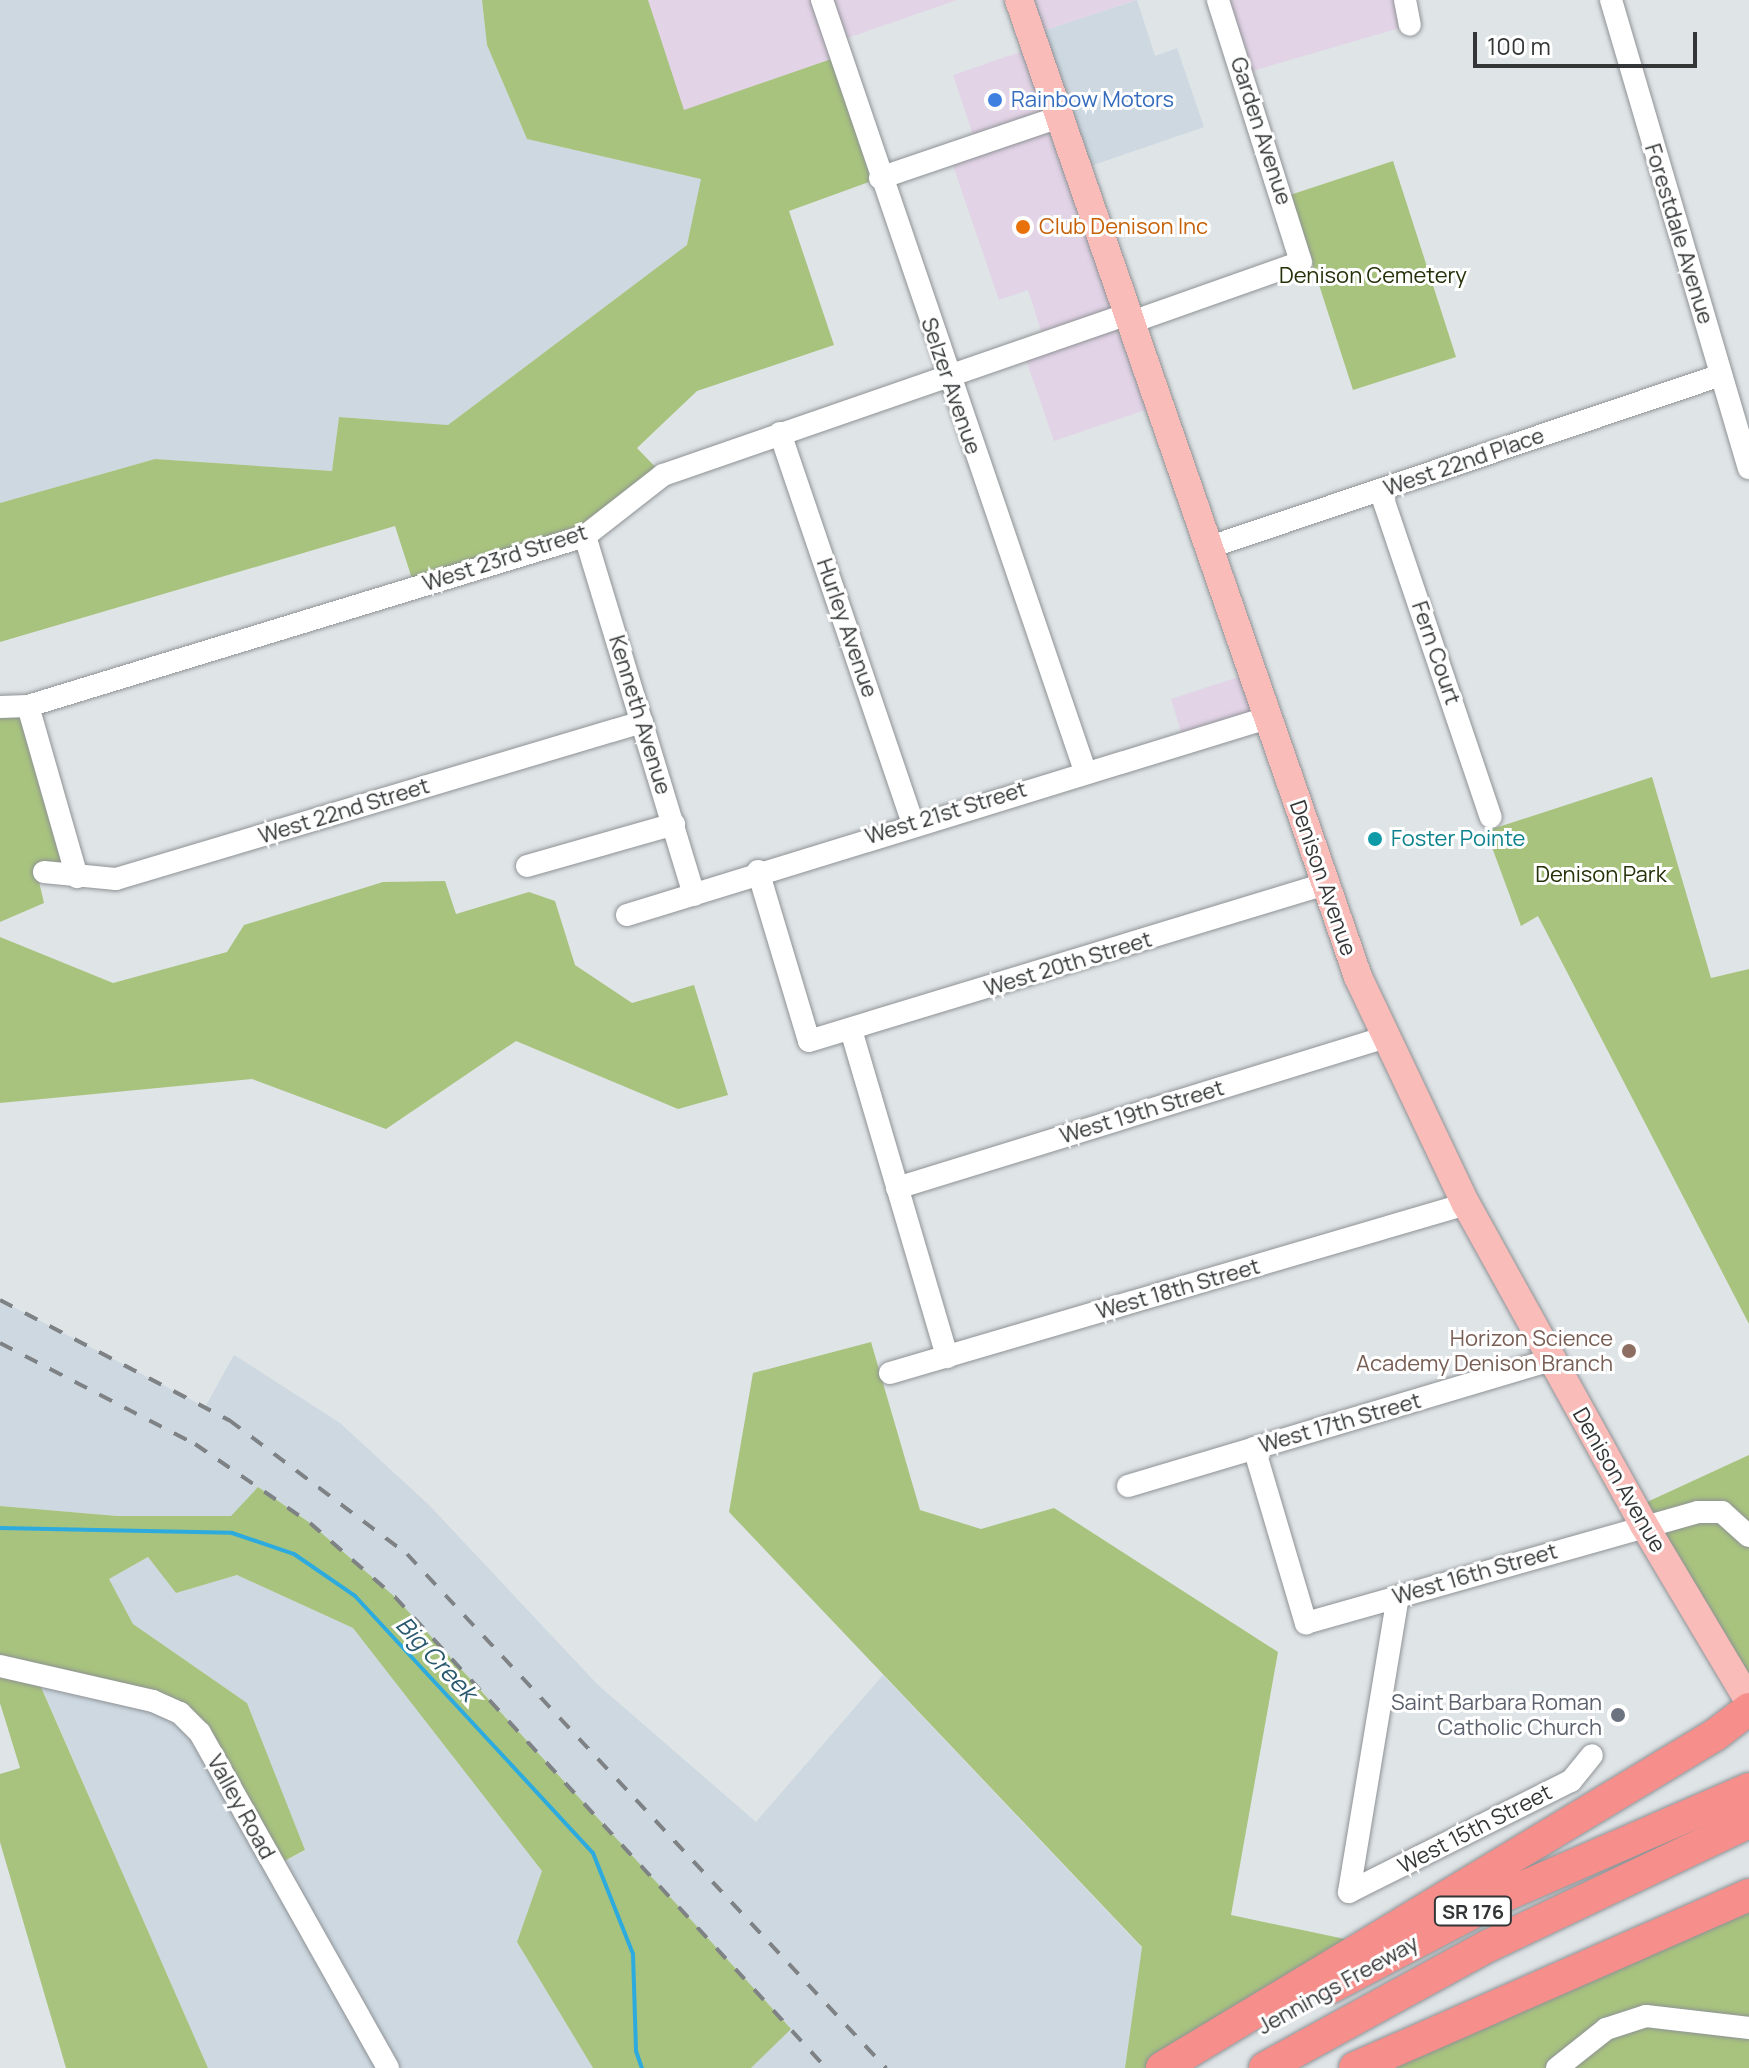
<!DOCTYPE html>
<style>
body{margin:0}
#map{position:relative;width:1749px;height:2068px;overflow:hidden;background:#dfe4e7;font-family:Manrope,sans-serif}
div>[style]{position:absolute}
.commercial>*{inset:0;background:#e2d3e6}
.built>*{inset:0;background:#cdd8e1}
.green>*{inset:0;background:#a8c37e}
.stream>*{height:4px;margin:-2px;padding:0 2px;transform-origin:2px;border-radius:2px;background:#2dabde}
.roads{filter:drop-shadow(0 0 2px #8e9295) drop-shadow(0 0 2px #8e9295)}
.minor>*{height:22px;margin:-11px;padding:0 11px;transform-origin:11px;border-radius:11px;background:#fff}
.major>*{height:28px;margin:-14px;padding:0 14px;transform-origin:14px;border-radius:14px;background:#fabcb9}
.highway>*{height:32px;margin:-16px;padding:0 16px;transform-origin:16px;border-radius:16px;background:#f68f8b}
.rail>*{height:4px;margin-top:-2px;transform-origin:0;background:repeating-linear-gradient(90deg,#7f8284 0 14px,transparent 0 28px)}
.dots>*{width:22px;height:22px;translate:-50% -50%;box-sizing:border-box;border:4px solid #fff;border-radius:50%}
span{translate:-50% -50%;white-space:nowrap;text-align:center;line-height:1.15;-webkit-text-stroke:6px #fff;paint-order:stroke}
.shield-label span{padding:2px 6px;background:#fff;border:2px solid;border-radius:6px;-webkit-text-stroke-width:0}
.shield-label{font-size:20px;color:#333536;font-weight:700}
.shop-label{font-size:22px;color:#366cbe}
.left{translate:0 -50%;text-align:left}
.street-label{font-size:22px;color:#333536}
.food-label{font-size:22px;color:#c56008}
.park-label{font-size:22px;color:#243109}
.culture-label{font-size:22px;color:#0d838f}
.education-label{font-size:22px;color:#785e54}
.right{translate:-100% -50%;text-align:right}
.worship-label{font-size:22px;color:#5b616d}
.water-label{font-size:24px;color:#29596f;font-style:italic}
.scale{position:absolute;left:1473px;top:32px;width:224px;height:36px;box-sizing:border-box;border:4px solid #333536;border-top:0;padding-left:10px;font-size:24px;line-height:28px;white-space:nowrap;color:#333536;-webkit-text-stroke:6px #fff;paint-order:stroke}
</style>
<div id="map">
<div class="commercial">
<i style="clip-path:polygon(648px 0,957px 0,836px 42px,840px 56px,683px 111px)"></i>
<i style="clip-path:polygon(1019px 0,1136px 0,1031px 35px)"></i>
<i style="clip-path:polygon(1218px 0,1405px 0,1410px 25px,1242px 74px)"></i>
<i style="clip-path:polygon(1035px 47px,1157px 406px,1054px 441px,1023px 351px,1045px 343px,1028px 290px,999px 300px,949px 154px,976px 144px,953px 75px)"></i>
<i style="clip-path:polygon(1251px 673px,1267px 718px,1184px 742px,1171px 699px)"></i>
</div>
<div class="built">
<i style="clip-path:polygon(0 0,482px 0,487px 45px,527px 139px,702px 179px,687px 245px,448px 425px,339px 417px,332px 471px,155px 459px,0 503px)"></i>
<i style="clip-path:polygon(1137px 0,1155px 56px,1177px 48px,1204px 127px,1076px 171px,1031px 35px)"></i>
<i style="clip-path:polygon(0 1300px,205px 1407px,234px 1355px,340px 1423px,429px 1505px,598px 1685px,756px 1822px,883px 1675px,1142px 1948px,1125px 2068px,751px 2068px,790px 2029px,395px 1597px,310px 1523px,258px 1487px,232px 1516px,117px 1516px,0 1506px)"></i>
<i style="clip-path:polygon(148px 1557px,176px 1593px,237px 1575px,353px 1628px,542px 1871px,517px 1942px,593px 2068px,208px 2068px,34px 1670px,180px 1713px,273px 1866px,305px 1851px,247px 1703px,133px 1624px,109px 1579px)"></i>
</div>
<div class="green">
<i style="clip-path:polygon(482px 0,648px 0,684px 110px,840px 56px,880px 178px,789px 211px,834px 345px,697px 391px,637px 448px,663px 475px,585px 536px,415px 588px,395px 526px,0 642px,0 503px,155px 459px,332px 471px,339px 417px,448px 425px,687px 245px,701px 179px,527px 139px,487px 45px)"></i>
<i style="clip-path:polygon(1393px 161px,1456px 357px,1353px 390px,1290px 195px)"></i>
<i style="clip-path:polygon(28px 706px,77px 877px,37px 873px,44px 903px,0 922px,0 707px)"></i>
<i style="clip-path:polygon(1652px 777px,1711px 978px,1749px 969px,1749px 1324px,1538px 916px,1521px 926px,1486px 831px)"></i>
<i style="clip-path:polygon(445px 881px,456px 914px,529px 892px,555px 901px,575px 965px,632px 1003px,694px 985px,728px 1095px,678px 1109px,516px 1041px,386px 1129px,252px 1079px,0 1103px,0 937px,113px 983px,227px 952px,244px 925px,383px 882px)"></i>
<i style="clip-path:polygon(871px 1342px,920px 1510px,981px 1529px,1054px 1508px,1278px 1652px,1231px 1915px,1364px 1943px,1162px 2068px,1125px 2068px,1142px 1947px,729px 1512px,753px 1373px)"></i>
<i style="clip-path:polygon(1749px 1455px,1749px 1701px,1634px 1508px)"></i>
<i style="clip-path:polygon(258px 1487px,310px 1523px,395px 1597px,791px 2029px,751px 2068px,593px 2068px,517px 1942px,542px 1871px,353px 1628px,237px 1575px,176px 1593px,148px 1557px,109px 1579px,133px 1624px,247px 1703px,305px 1850px,273px 1867px,180px 1713px,34px 1671px,208px 2068px,66px 2068px,0 1842px,0 1774px,20px 1768px,0 1703px,0 1506px,117px 1516px,231px 1516px)"></i>
<i style="clip-path:polygon(1749px 1895px,1749px 2068px,1355px 2068px)"></i>
</div>
<div class="stream">
<i style="left:0;top:1528px;width:232px;rotate:1.2deg"></i>
<i style="left:232px;top:1533px;width:65px;rotate:18.7deg"></i>
<i style="left:294px;top:1554px;width:74px;rotate:34.5deg"></i>
<i style="left:355px;top:1596px;width:350px;rotate:47.2deg"></i>
<i style="left:593px;top:1853px;width:109px;rotate:68.4deg"></i>
<i style="left:633px;top:1954px;width:97px;rotate:88.2deg"></i>
<i style="left:636px;top:2051px;width:18px;rotate:71deg"></i>
</div>
<div class="roads">
<div class="minor">
<i style="left:822px;top:0;width:815px;rotate:71.16deg"></i>
<i style="left:1405px;top:0;width:25px;rotate:79deg"></i>
<i style="left:1611px;top:0;width:488px;rotate:73.6deg"></i>
<i style="left:880px;top:178px;width:189px;rotate:-18.8deg"></i>
<i style="left:1129px;top:323px;width:182px;rotate:-19.5deg"></i>
<i style="left:1301px;top:262px;width:275px;rotate:-107.6deg"></i>
<i style="left:780px;top:433px;width:412px;rotate:71.2deg"></i>
<i style="left:1380px;top:490px;width:345px;rotate:71.3deg"></i>
<i style="left:585px;top:536px;width:375px;rotate:73.1deg"></i>
<i style="left:1207px;top:548px;width:542px;rotate:-18.6deg"></i>
<i style="left:28px;top:706px;width:178px;rotate:74deg"></i>
<i style="left:0;top:707px;width:28px;rotate:-2deg"></i>
<i style="left:28px;top:706px;width:582px;rotate:-16.97deg"></i>
<i style="left:585px;top:536px;width:99px;rotate:-38deg"></i>
<i style="left:663px;top:475px;width:490px;rotate:-19.1deg"></i>
<i style="left:527px;top:866px;width:153px;rotate:-15.9deg"></i>
<i style="left:758px;top:871px;width:177px;rotate:73.3deg"></i>
<i style="left:809px;top:1041px;width:539px;rotate:-16.92deg"></i>
<i style="left:44px;top:872px;width:72px;rotate:5.6deg"></i>
<i style="left:116px;top:879px;width:549px;rotate:-16.62deg"></i>
<i style="left:627px;top:915px;width:670px;rotate:-17.11deg"></i>
<i style="left:851px;top:1030px;width:341px;rotate:73.6deg"></i>
<i style="left:897px;top:1188px;width:512px;rotate:-17.16deg"></i>
<i style="left:890px;top:1373px;width:600px;rotate:-16.35deg"></i>
<i style="left:1254px;top:1448px;width:183px;rotate:73.5deg"></i>
<i style="left:1306px;top:1623px;width:407px;rotate:-15.8deg"></i>
<i style="left:1698px;top:1512px;width:24px"></i>
<i style="left:1722px;top:1512px;width:36px;rotate:42deg"></i>
<i style="left:1128px;top:1486px;width:441px;rotate:-16.6deg"></i>
<i style="left:0;top:1666px;width:157px;rotate:12.9deg"></i>
<i style="left:153px;top:1701px;width:30px;rotate:24deg"></i>
<i style="left:180px;top:1713px;width:28px;rotate:45deg"></i>
<i style="left:200px;top:1733px;width:384px;rotate:60.7deg"></i>
<i style="left:1349px;top:1892px;width:299px;rotate:-80.6deg"></i>
<i style="left:1349px;top:1892px;width:248px;rotate:-26.6deg"></i>
<i style="left:1571px;top:1781px;width:33px;rotate:-51deg"></i>
<i style="left:1557px;top:2068px;width:63px;rotate:-38.5deg"></i>
<i style="left:1606px;top:2029px;width:42px;rotate:-18deg"></i>
<i style="left:1646px;top:2016px;width:104px;rotate:6.6deg"></i>
</div>
<div class="major">
<i style="left:1019px;top:0;width:1034px;rotate:70.86deg"></i>
<i style="left:1358px;top:977px;width:251px;rotate:64.6deg"></i>
<i style="left:1466px;top:1204px;width:367px;rotate:61deg"></i>
<i style="left:1644px;top:1525px;width:205px;rotate:59.2deg"></i>
</div>
<div class="highway">
<i style="left:1329px;top:1988px;width:204px;rotate:-27.7deg"></i>
<i style="left:1510px;top:1893px;width:261px;rotate:-23.5deg"></i>
<i style="left:1162px;top:2068px;width:646px;rotate:-31.06deg"></i>
<i style="left:1715px;top:1735px;width:43px;rotate:-37.4deg"></i>
<i style="left:1265px;top:2068px;width:254px;rotate:-28.7deg"></i>
<i style="left:1488px;top:1946px;width:289px;rotate:-25.4deg"></i>
<i style="left:1355px;top:2068px;width:430px;rotate:-23.7deg"></i>
</div>
</div>
<div class="rail">
<i style="left:0;top:1300px;width:259px;rotate:27.7deg"></i>
<i style="left:229px;top:1420px;width:223px;rotate:37deg"></i>
<i style="left:407px;top:1554px;width:703px;rotate:47.02deg"></i>
<i style="left:0;top:1343px;width:220px;rotate:27.4deg"></i>
<i style="left:195px;top:1444px;width:140px;rotate:34.5deg"></i>
<i style="left:310px;top:1523px;width:113px;rotate:41deg"></i>
<i style="left:395px;top:1597px;width:638px;rotate:47.54deg"></i>
</div>
<div class="dots">
<i style="left:995px;top:100px;background:#3f7fe0"></i>
<i style="left:1023px;top:227px;background:#e8710a"></i>
<i style="left:1375px;top:839px;background:#0f9aa8"></i>
<i style="left:1629px;top:1351px;background:#8d6e63"></i>
<i style="left:1618px;top:1715px;background:#6b7280"></i>
</div>
<div class="shield-label">
<span style="left:1473px;top:1911px">SR 176</span>
</div>
<div class="shop-label">
<span class="left" style="left:1011px;top:100px">Rainbow Motors</span>
</div>
<div class="street-label">
<span style="left:1261px;top:131px;rotate:72deg">Garden Avenue</span>
<span style="left:1679px;top:234px;rotate:73deg">Forestdale Avenue</span>
<span style="left:951px;top:386px;rotate:71deg">Selzer Avenue</span>
<span style="left:1464px;top:462px;rotate:-19deg">West 22nd Place</span>
<span style="left:505px;top:558px;rotate:-18deg">West 23rd Street</span>
<span style="left:847px;top:628px;rotate:71deg">Hurley Avenue</span>
<span style="left:1436px;top:653px;rotate:71deg">Fern Court</span>
<span style="left:640px;top:715px;rotate:73deg">Kenneth Avenue</span>
<span style="left:344px;top:811px;rotate:-17deg">West 22nd Street</span>
<span style="left:946px;top:813px;rotate:-17deg">West 21st Street</span>
<span style="left:1323px;top:878px;rotate:71deg">Denison Avenue</span>
<span style="left:1068px;top:964px;rotate:-17deg">West 20th Street</span>
<span style="left:1142px;top:1112px;rotate:-17deg">West 19th Street</span>
<span style="left:1178px;top:1289px;rotate:-16deg">West 18th Street</span>
<span style="left:1340px;top:1423px;rotate:-16deg">West 17th Street</span>
<span style="left:1619px;top:1480px;rotate:60deg">Denison Avenue</span>
<span style="left:1475px;top:1574px;rotate:-16deg">West 16th Street</span>
<span style="left:241px;top:1807px;rotate:61deg">Valley Road</span>
<span style="left:1475px;top:1829px;rotate:-27deg">West 15th Street</span>
<span style="left:1338px;top:1985px;rotate:-29deg">Jennings Freeway</span>
</div>
<div class="food-label">
<span class="left" style="left:1039px;top:227px">Club Denison Inc</span>
</div>
<div class="park-label">
<span style="left:1373px;top:276px">Denison Cemetery</span>
<span style="left:1601px;top:875px">Denison Park</span>
</div>
<div class="culture-label">
<span class="left" style="left:1391px;top:839px">Foster Pointe</span>
</div>
<div class="education-label">
<span class="right" style="left:1613px;top:1351px">Horizon Science<br>Academy Denison Branch</span>
</div>
<div class="worship-label">
<span class="right" style="left:1602px;top:1715px">Saint Barbara Roman<br>Catholic Church</span>
</div>
<div class="water-label">
<span style="left:437px;top:1658px;rotate:47deg">Big Creek</span>
</div>
<div class="scale">100 m</div>
</div>
